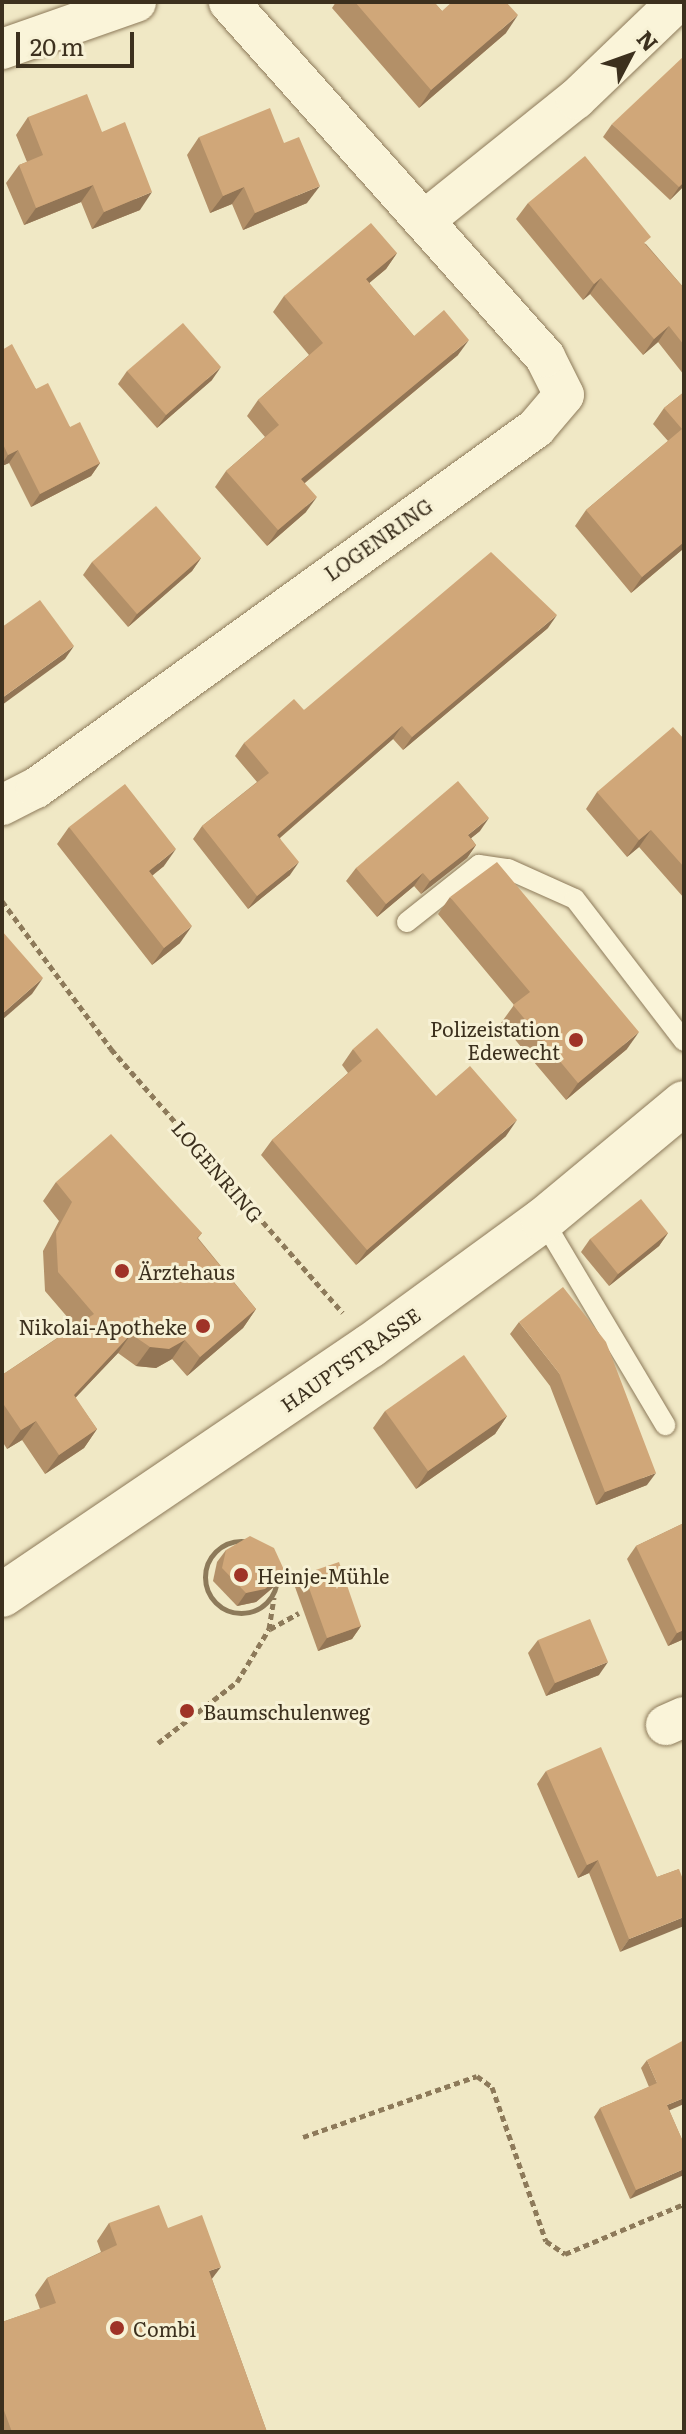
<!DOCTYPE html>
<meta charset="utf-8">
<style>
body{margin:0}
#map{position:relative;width:686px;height:2434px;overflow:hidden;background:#f0e8c5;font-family:Literata,serif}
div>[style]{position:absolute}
.path>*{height:5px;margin-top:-2.5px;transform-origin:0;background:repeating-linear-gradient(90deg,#8d7a5a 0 6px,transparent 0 10px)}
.path>.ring{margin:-2.5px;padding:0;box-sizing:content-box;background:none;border:5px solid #8d7a5a;border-radius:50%}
.roads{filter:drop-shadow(0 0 2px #8d7a5a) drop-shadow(0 0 2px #8d7a5a)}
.lane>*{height:20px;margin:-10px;padding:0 10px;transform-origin:10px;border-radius:10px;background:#faf4d9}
.street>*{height:40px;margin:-20px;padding:0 20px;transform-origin:20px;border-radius:20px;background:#faf4d9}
.secondary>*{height:44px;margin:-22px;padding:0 22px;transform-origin:22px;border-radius:22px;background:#faf4d9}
.wall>*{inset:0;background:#b39068}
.shaded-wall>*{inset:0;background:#927555}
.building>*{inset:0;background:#d0a779}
.dots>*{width:22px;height:22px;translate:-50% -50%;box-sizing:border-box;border:4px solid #f7f1d5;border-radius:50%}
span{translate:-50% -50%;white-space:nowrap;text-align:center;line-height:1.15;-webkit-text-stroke:6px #f7f1d5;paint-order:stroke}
.street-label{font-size:20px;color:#3c301e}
.poi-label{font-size:20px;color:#3c301e}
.right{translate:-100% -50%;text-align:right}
.left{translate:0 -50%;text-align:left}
.frame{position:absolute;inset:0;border:4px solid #3c301e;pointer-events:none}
.north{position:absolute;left:590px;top:16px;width:80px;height:80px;-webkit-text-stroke:6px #f7f1d5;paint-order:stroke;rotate:49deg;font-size:22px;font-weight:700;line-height:32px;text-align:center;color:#3c301e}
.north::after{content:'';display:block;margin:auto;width:28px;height:36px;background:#3c301e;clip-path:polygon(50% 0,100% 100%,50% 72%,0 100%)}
.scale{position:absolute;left:16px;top:32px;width:118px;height:36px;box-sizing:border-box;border:4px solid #3c301e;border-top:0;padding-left:10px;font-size:24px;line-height:28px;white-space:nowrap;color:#3c301e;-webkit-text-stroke:6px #f7f1d5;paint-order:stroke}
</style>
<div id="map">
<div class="path">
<i style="left:2px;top:901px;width:184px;rotate:53.6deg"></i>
<i style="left:111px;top:1049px;width:351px;rotate:48.7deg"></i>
<i class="ring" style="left:205px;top:1541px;width:67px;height:67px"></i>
<i style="left:270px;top:1629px;width:33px;rotate:-29deg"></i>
<i style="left:158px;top:1743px;width:100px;rotate:-37.7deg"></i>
<i style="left:237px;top:1682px;width:62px;rotate:-58.9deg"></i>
<i style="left:269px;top:1629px;width:32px;rotate:-81deg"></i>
<i style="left:303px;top:2137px;width:184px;rotate:-19.3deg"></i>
<i style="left:477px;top:2076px;width:19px;rotate:36deg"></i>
<i style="left:492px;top:2087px;width:163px;rotate:70.7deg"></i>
<i style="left:546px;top:2241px;width:23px;rotate:34deg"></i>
<i style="left:565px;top:2254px;width:129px;rotate:-22.8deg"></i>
</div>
<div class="roads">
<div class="lane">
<i style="left:407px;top:922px;width:92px;rotate:-38.4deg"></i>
<i style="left:479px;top:865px;width:29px;rotate:8deg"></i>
<i style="left:508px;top:869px;width:73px;rotate:24.1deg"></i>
<i style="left:575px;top:899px;width:179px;rotate:52.5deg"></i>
<i style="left:543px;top:1220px;width:239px;rotate:59.2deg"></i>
</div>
<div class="street">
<i style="left:2px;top:49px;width:142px;rotate:-19.3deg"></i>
<i style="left:426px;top:219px;width:192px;rotate:-38.7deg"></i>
<i style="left:576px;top:99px;width:140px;rotate:-43.8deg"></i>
<i style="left:2px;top:805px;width:38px;rotate:-27deg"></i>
<i style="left:36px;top:788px;width:616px;rotate:-35.75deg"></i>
<i style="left:536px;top:428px;width:43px;rotate:-49.7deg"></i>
<i style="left:564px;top:395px;width:42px;rotate:-116.6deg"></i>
<i style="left:545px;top:357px;width:475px;rotate:-131.7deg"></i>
<i style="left:666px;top:1725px;width:20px;rotate:-24deg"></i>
</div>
<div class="secondary">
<i style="left:2px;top:1595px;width:444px;rotate:-34.1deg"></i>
<i style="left:370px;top:1346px;width:214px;rotate:-36.1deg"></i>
<i style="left:543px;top:1220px;width:183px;rotate:-39.7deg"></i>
</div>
</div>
<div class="wall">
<i style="clip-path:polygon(336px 2px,434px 2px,442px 11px,506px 33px,419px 108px,332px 8px)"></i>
<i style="clip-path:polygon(28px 117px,102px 132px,140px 210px,92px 229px,81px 202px,24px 225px,6px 183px,19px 165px,27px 162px,16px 135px)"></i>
<i style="clip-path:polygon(612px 124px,684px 186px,670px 200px,603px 137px)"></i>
<i style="clip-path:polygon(199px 137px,307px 203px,243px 230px,232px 204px,210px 213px,187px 155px)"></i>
<i style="clip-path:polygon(528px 203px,646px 244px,684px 288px,684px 375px,658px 342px,643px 355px,590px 294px,583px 300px,516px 219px)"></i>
<i style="clip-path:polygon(397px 253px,386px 269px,369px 283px,414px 336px,458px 355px,305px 483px,306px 512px,267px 546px,215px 487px,226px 471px,265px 437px,247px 416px,258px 400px,309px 355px,273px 312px,284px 296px)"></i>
<i style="clip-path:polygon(2px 350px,36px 389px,70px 427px,100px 463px,91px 476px,31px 507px,9px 463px,2px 466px)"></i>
<i style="clip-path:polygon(127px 371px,212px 380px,157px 428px,118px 384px)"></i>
<i style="clip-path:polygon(684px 392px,683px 549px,631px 593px,575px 526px,586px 510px,668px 441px,653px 424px,664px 408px)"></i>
<i style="clip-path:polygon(201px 558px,192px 571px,128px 627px,83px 575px,92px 562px)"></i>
<i style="clip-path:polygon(548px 628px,403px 750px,393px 739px,280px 838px,290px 875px,248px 909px,193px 839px,202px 826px,257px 782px,235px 756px,244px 743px,304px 710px)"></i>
<i style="clip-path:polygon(684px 739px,684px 898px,639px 847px,627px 857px,586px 809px,597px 792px)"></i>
<i style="clip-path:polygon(69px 827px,164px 866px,152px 876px,180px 943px,152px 965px,57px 844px)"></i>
<i style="clip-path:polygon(480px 831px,471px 838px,476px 845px,467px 858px,421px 894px,414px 886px,377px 917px,346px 881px,356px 868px)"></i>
<i style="clip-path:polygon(450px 897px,627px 1049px,566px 1100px,501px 1023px,514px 1005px,438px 914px)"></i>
<i style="clip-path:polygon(353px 1049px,506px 1136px,356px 1265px,261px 1155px,272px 1140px,348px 1073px,342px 1065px)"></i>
<i style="clip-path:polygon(56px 1182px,202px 1233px,198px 1238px,256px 1309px,243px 1328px,187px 1376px,172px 1359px,156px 1368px,136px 1366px,118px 1353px,75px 1398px,97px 1429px,84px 1448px,45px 1474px,22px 1440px,7px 1449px,2px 1441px,2px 1375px,75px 1326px,45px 1291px,43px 1251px,59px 1221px,43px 1201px)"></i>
<i style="clip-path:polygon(668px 1233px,659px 1246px,609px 1286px,581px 1252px,590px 1239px)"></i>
<i style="clip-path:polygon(519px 1322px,647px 1485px,596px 1505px,550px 1386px,510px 1334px)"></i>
<i style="clip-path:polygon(385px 1411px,507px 1416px,495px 1434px,416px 1489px,373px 1428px)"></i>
<i style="clip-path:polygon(684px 1523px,684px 1639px,668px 1646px,627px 1559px,636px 1546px)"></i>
<i style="clip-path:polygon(226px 1550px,285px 1572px,276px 1585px,256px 1602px,237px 1606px,213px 1581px,217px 1562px)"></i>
<i style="clip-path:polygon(304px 1574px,361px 1626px,352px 1639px,318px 1651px,295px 1587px)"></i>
<i style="clip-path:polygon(538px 1640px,599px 1675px,546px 1696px,528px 1653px)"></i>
<i style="clip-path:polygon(546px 1771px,657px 1877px,679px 1869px,620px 1952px,589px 1873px,578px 1878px,537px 1784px)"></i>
<i style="clip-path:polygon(647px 2060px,684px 2144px,630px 2199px,594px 2117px,600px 2108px,649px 2087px,641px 2068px)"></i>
<i style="clip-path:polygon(109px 2223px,168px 2228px,212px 2279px,267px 2432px,2px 2432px,2px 2322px,40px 2309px,35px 2295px,47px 2278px,101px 2252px,97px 2241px)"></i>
</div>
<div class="shaded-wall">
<i style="clip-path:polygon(518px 15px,506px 33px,419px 108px,431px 90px)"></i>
<i style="clip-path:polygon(684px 182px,684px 186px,670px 200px,679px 187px)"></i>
<i style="clip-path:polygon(93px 185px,81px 202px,24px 225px,36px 208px)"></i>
<i style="clip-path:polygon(320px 186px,307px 203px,243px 230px,255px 213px)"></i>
<i style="clip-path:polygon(244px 187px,232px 204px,210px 213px,223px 196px)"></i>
<i style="clip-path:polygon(152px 192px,140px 210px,92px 229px,104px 212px)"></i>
<i style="clip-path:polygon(397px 253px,386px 269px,355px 295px,366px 279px)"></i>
<i style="clip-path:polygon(601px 278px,590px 294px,583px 300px,594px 284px)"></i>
<i style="clip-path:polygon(669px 326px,658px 342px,643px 355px,654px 339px)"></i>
<i style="clip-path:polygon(469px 340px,458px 355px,290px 495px,301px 479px)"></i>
<i style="clip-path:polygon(221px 367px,212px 380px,157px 428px,166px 415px)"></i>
<i style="clip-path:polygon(18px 450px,9px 463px,2px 466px,2px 464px,8px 455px)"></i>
<i style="clip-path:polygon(100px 463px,91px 476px,31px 507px,40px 494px)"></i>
<i style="clip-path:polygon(317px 497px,306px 512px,267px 546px,278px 530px)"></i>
<i style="clip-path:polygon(684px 542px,683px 549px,631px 593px,642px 577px)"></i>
<i style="clip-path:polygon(201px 558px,192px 571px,128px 627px,137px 614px)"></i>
<i style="clip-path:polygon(557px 615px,548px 628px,403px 750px,412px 737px)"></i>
<i style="clip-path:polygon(74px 646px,65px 659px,2px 705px,2px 698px)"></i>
<i style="clip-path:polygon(402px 726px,393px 739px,268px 848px,277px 835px)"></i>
<i style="clip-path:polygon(489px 818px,480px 831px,459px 848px,468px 835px)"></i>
<i style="clip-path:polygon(651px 830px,639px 847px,627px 857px,639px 840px)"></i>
<i style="clip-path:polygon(476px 845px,467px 858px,421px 894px,430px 881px)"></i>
<i style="clip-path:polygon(176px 849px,164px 866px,136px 888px,149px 871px)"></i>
<i style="clip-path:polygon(299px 862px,290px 875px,248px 909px,257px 896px)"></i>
<i style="clip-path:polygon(423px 873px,414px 886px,377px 917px,386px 904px)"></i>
<i style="clip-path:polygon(192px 926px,180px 943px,152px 965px,164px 948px)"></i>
<i style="clip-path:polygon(43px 978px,32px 994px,2px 1020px,2px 1014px)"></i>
<i style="clip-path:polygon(639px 1032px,627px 1049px,566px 1100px,578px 1083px)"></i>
<i style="clip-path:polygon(517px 1120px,506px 1136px,356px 1265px,367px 1250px)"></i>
<i style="clip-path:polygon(668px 1233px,659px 1246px,609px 1286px,618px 1274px)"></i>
<i style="clip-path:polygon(256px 1309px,243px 1328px,187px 1376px,200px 1357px)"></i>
<i style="clip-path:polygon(131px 1334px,118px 1353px,60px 1414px,74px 1395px)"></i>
<i style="clip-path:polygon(185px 1340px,172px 1359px,156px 1368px,136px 1366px,150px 1347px)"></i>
<i style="clip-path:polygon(507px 1416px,495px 1434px,416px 1489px,428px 1471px)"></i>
<i style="clip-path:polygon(36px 1421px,22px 1440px,7px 1449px,21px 1430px)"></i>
<i style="clip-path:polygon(97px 1429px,84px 1448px,45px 1474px,59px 1455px)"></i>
<i style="clip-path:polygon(656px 1473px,647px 1485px,596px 1505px,605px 1492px)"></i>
<i style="clip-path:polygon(285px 1572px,276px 1585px,256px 1602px,237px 1606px,246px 1593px)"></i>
<i style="clip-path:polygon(361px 1626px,352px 1639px,318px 1651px,327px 1638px)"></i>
<i style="clip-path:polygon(684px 1630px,684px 1639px,668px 1646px,677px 1633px)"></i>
<i style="clip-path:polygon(608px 1662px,599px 1675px,546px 1696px,555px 1683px)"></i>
<i style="clip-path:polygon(598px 1860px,589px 1873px,578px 1878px,587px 1865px)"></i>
<i style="clip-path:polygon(684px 1917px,684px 1926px,620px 1952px,629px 1939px)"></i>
<i style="clip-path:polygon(684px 2098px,684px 2104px,661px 2114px,667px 2105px)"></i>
<i style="clip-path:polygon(684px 2169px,684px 2175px,630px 2199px,636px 2190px)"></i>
<i style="clip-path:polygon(221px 2267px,208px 2284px,209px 2271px)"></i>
</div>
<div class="building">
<i style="clip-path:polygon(355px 2px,434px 2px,442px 11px,452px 2px,506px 2px,518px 15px,431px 90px)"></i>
<i style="clip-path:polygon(684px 56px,684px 182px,679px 187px,612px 124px)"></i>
<i style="clip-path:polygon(87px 94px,102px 132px,125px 122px,152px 192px,104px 212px,93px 185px,36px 208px,19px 165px,43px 155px,28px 117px)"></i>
<i style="clip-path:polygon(270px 108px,284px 143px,299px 137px,320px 186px,255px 213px,244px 187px,223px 196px,199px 137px)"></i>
<i style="clip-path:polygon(585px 156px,651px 237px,644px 243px,684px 288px,684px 345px,669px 326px,654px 339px,601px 278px,594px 284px,528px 203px)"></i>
<i style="clip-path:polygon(371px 223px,397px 253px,366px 279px,414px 336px,444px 310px,469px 340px,301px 479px,317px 497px,278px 530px,226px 471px,279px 425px,258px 400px,323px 343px,284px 296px)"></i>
<i style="clip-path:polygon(183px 323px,221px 367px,166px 415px,127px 371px)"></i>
<i style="clip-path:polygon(12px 344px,36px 389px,48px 383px,70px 427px,80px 422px,100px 463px,40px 494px,18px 450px,8px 455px,2px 442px,2px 350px)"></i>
<i style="clip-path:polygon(684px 392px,684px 516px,682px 518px,684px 521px,684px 542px,642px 577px,586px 510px,682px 429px,664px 408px)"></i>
<i style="clip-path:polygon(156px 506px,201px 558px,137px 614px,92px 562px)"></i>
<i style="clip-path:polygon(491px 552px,557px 615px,412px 737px,402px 726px,277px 835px,299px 862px,257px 896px,202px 826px,269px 773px,244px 743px,294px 699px,304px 710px)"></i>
<i style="clip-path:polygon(40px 600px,74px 646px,2px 698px,2px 627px)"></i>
<i style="clip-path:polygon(673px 727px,684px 739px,684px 867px,651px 830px,639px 840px,597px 792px)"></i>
<i style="clip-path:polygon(458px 781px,489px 818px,468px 835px,476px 845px,430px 881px,423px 873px,386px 904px,356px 868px)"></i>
<i style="clip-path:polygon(125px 784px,176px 849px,149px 871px,192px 926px,164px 948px,69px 827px)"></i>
<i style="clip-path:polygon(497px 862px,639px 1032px,578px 1083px,513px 1005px,530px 992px,450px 897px)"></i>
<i style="clip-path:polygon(2px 931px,43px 978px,2px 1014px)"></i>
<i style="clip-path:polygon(377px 1028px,436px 1096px,470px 1066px,517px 1120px,367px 1250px,272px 1140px,362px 1061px,353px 1049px)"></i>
<i style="clip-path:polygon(111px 1134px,202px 1233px,197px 1238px,256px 1309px,200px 1357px,185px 1340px,169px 1349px,150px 1347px,131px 1334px,74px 1395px,97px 1429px,59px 1455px,36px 1421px,21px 1430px,2px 1402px,2px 1375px,94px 1314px,58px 1272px,56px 1232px,72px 1202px,56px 1182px)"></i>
<i style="clip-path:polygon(641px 1199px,668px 1233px,618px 1274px,590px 1239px)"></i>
<i style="clip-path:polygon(563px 1287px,606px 1342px,656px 1473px,605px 1492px,559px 1373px,519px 1322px)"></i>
<i style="clip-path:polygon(464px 1355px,507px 1416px,428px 1471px,385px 1411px)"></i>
<i style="clip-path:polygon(684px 1523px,684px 1630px,677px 1633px,636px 1546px)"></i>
<i style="clip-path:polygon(250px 1536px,274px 1548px,285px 1572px,265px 1589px,246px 1593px,222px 1568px,226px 1550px)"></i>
<i style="clip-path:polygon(339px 1562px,361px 1626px,327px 1638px,304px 1574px)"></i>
<i style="clip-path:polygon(590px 1619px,608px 1662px,555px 1683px,538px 1640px)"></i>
<i style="clip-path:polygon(601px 1747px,657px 1877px,679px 1869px,684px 1882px,684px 1917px,629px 1939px,598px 1860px,587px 1865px,546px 1771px)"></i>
<i style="clip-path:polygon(684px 2040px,684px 2098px,667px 2105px,684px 2144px,684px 2169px,636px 2190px,600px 2108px,657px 2083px,647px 2060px)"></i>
<i style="clip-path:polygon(159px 2205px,168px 2228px,202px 2215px,221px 2267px,209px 2271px,267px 2432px,12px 2432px,2px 2405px,2px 2322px,56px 2303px,47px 2278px,117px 2245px,109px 2223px)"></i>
</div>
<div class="dots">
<i style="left:576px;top:1040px;background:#9f3327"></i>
<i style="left:122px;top:1271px;background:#9f3327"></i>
<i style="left:203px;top:1326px;background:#9f3327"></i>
<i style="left:241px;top:1575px;background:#9f3327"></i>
<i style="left:187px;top:1711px;background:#9f3327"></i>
<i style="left:117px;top:2328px;background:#9f3327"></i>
</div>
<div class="street-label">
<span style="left:378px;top:539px;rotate:-35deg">LOGENRING</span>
<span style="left:218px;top:1171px;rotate:49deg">LOGENRING</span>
<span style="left:350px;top:1359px;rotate:-35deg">HAUPTSTRASSE</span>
</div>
<div class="poi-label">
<span class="right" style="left:560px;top:1040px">Polizeistation<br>Edewecht</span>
<span class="left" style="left:138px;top:1271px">Ärztehaus</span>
<span class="right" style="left:187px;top:1326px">Nikolai-Apotheke</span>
<span class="left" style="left:257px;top:1575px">Heinje-Mühle</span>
<span class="left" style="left:203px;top:1711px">Baumschulenweg</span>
<span class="left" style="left:133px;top:2328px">Combi</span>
</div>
<div class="frame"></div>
<div class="north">N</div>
<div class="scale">20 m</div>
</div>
